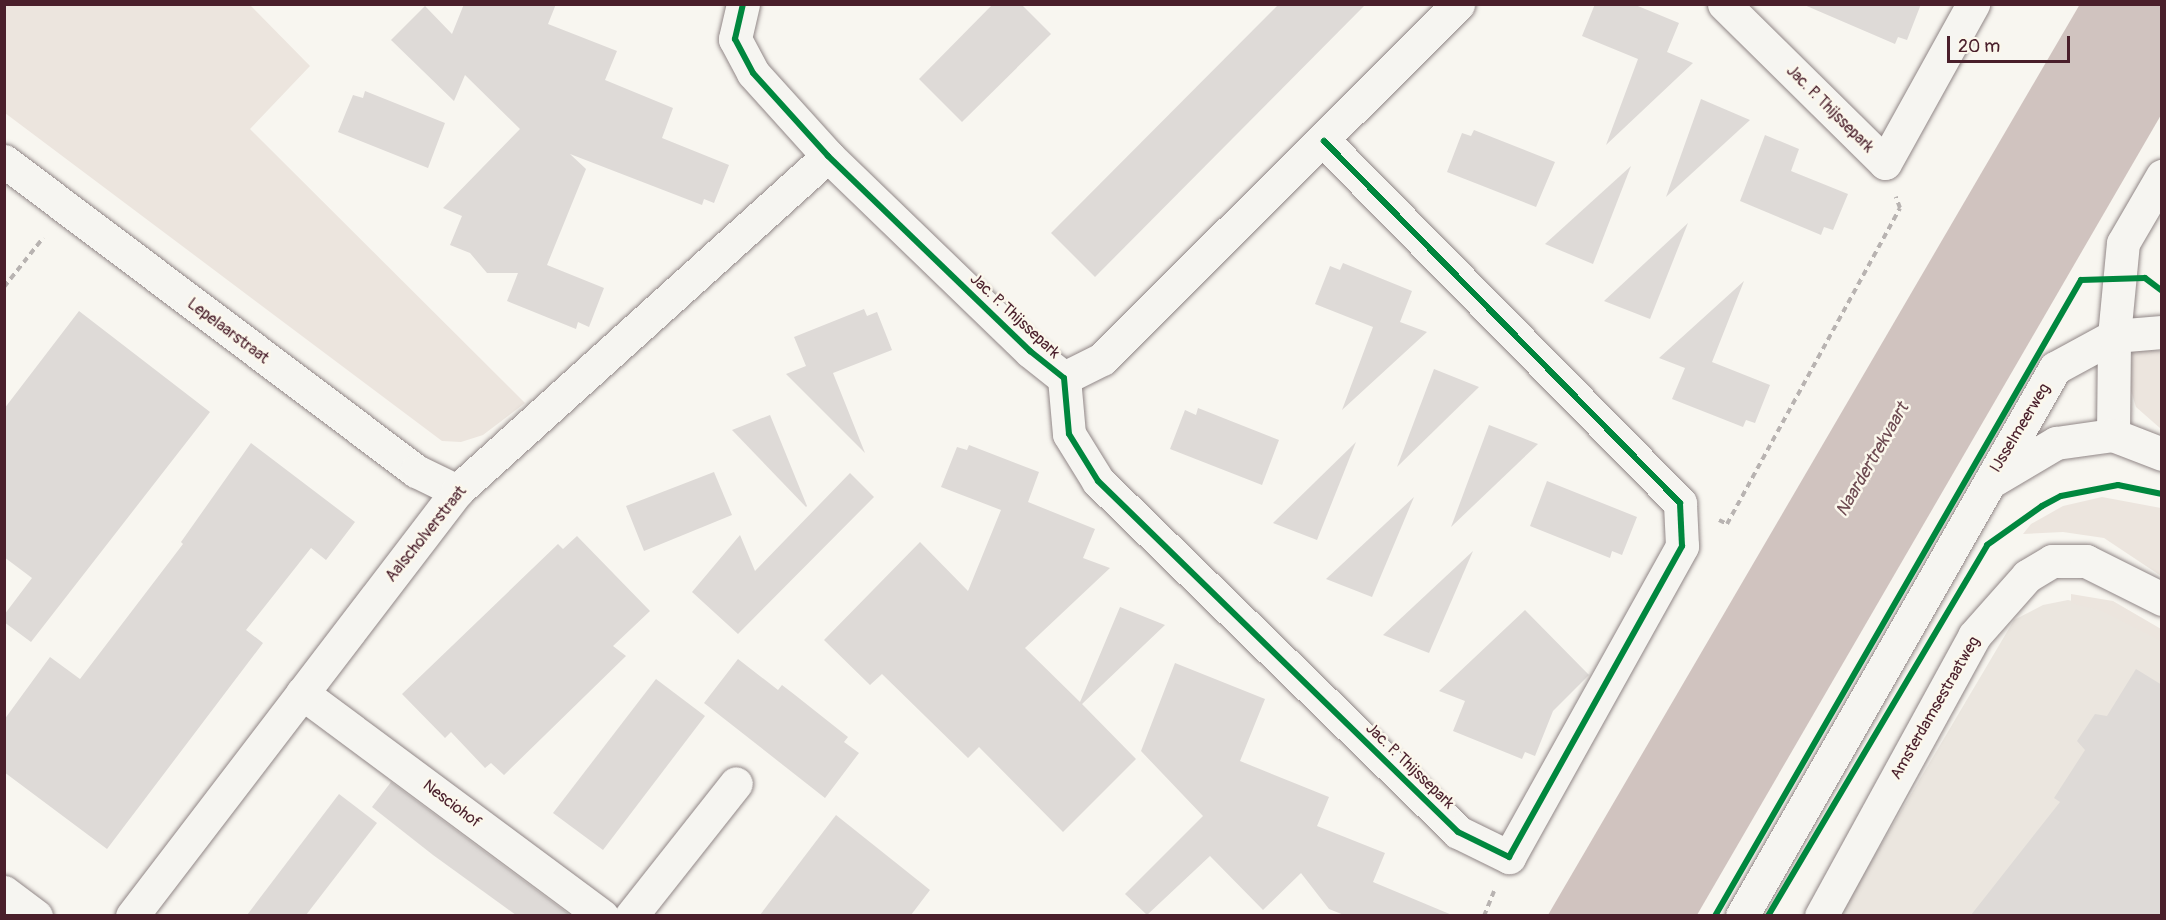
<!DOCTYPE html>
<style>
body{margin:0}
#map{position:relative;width:2166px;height:920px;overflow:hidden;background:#f8f6f0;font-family:Pangolin,sans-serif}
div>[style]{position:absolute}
.built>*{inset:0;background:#ebe6df}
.green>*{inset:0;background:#ece5de}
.water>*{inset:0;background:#d0c3bf}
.building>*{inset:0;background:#dedad7}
.path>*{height:4px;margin-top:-2px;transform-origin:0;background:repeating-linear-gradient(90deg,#b8b3b1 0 6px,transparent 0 10.5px)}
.roads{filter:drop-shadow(0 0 2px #918787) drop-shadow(0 0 2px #918787)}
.minor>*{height:33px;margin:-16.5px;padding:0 16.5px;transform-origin:16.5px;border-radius:16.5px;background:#f6f5f1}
.tertiary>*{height:33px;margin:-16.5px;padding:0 16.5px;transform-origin:16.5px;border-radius:16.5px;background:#f6f5f1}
.cycleway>*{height:6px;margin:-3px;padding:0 3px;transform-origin:3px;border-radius:3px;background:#00873e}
span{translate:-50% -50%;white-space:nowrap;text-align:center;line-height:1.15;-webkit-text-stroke:5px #fbf7ec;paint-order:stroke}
.street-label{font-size:16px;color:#4a1f2b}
.water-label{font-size:18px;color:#6d4a51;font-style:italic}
.frame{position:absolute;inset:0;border:6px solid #4a1f2b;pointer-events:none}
.scale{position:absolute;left:1947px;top:36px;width:123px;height:27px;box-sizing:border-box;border:3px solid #4a1f2b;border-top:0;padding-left:8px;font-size:18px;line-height:21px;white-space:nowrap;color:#4a1f2b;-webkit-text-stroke:4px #fbf7ec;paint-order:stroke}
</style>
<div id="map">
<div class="built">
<i style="clip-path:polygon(2068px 600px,2112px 611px,2161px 636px,2161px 915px,1839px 916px,2014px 620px,2043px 605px)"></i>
</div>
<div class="green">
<i style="clip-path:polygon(4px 5px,250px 5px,310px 66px,250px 129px,525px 403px,483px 435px,461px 442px,442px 441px,5px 113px)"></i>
<i style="clip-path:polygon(2132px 349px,2161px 351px,2161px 429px,2136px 407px,2130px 388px)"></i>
<i style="clip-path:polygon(2102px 497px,2161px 508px,2161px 576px,2104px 538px,2063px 532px,2023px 534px,2031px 524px,2063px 506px)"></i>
<i style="clip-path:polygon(2071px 594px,2113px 601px,2161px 629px,2161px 641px,2102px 611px,2071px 603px)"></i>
</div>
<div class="water">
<i style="clip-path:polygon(2080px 4px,2161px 5px,2161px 115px,1697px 915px,1548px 915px)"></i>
</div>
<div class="building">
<i style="clip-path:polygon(464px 4px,556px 4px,548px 24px,617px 51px,605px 80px,673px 108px,662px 138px,729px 165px,714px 203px,704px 199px,702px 205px,570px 154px,586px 169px,547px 265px,604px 288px,589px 327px,578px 322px,576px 329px,507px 301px,518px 273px,487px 273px,470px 253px,450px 245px,462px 216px,443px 208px,520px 129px,465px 75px,454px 101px,391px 40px,425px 6px,452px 34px)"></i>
<i style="clip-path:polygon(993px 4px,1021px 4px,1051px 34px,962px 122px,919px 79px)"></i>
<i style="clip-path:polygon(1279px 4px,1366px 4px,1095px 277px,1051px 233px)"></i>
<i style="clip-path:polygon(1595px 4px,1633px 4px,1679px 23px,1667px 52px,1693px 63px,1606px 145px,1638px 59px,1582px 36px)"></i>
<i style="clip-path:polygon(1802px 4px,1921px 4px,1907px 40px,1898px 37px,1895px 44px)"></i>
<i style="clip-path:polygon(365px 91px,445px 123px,428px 168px,338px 132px,353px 95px,363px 98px)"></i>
<i style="clip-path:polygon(1701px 99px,1750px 120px,1666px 197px)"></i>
<i style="clip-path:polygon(1474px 130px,1555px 162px,1536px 207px,1447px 172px,1462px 133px,1471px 136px)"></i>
<i style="clip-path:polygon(1765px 135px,1799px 149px,1791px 171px,1848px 194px,1833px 230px,1824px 227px,1821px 235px,1740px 201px)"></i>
<i style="clip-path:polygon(1631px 166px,1593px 264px,1545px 244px)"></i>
<i style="clip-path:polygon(1688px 223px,1650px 319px,1604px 301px)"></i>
<i style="clip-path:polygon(1343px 263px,1412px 291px,1400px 322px,1427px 332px,1342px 410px,1373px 327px,1315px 304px,1330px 266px,1340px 270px)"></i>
<i style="clip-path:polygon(1744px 281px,1712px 362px,1770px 385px,1755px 423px,1746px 420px,1743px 427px,1672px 399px,1685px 368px,1659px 358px)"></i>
<i style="clip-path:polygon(864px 309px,867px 316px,877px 312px,892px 350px,833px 373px,865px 453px,786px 374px,806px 366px,794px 337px)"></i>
<i style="clip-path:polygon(79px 311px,210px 412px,31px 642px,4px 622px,4px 615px,32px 578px,4px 557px,4px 409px)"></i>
<i style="clip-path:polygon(1434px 369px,1479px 387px,1397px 467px)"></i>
<i style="clip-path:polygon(1198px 408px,1279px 440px,1262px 485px,1170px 449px,1185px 410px,1196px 415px)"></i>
<i style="clip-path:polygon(770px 415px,807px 506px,806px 507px,732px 430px)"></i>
<i style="clip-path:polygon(1489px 425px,1538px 444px,1451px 527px)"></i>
<i style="clip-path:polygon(1356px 442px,1317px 540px,1273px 523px)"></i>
<i style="clip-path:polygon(251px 443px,355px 522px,326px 560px,311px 548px,246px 630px,263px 643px,107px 849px,4px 772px,4px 720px,50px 657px,80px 679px,183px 544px,181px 542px)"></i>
<i style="clip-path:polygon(969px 445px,1039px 472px,1028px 502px,1095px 529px,1083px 558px,1110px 568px,1025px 648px,1080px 702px,1120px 607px,1165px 625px,1082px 704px,1136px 759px,1063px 832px,979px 747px,968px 758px,882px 674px,870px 685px,824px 640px,920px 542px,968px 591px,1001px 510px,941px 487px,957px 447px,967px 450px)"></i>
<i style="clip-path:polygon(714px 472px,732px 515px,644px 551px,626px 506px)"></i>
<i style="clip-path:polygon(850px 473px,874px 497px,738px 634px,692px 592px,740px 535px,755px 571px)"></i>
<i style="clip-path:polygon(1547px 481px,1637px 517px,1622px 555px,1612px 551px,1610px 558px,1530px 526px)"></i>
<i style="clip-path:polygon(1414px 497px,1372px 597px,1326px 579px)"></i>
<i style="clip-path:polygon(577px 536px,650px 611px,613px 646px,626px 656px,504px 775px,491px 763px,485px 768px,451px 732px,445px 738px,402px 694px,558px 544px,563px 549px)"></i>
<i style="clip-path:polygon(1473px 551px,1429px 653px,1383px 635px)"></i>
<i style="clip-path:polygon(1525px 610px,1589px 675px,1553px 711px,1535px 756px,1525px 752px,1522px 759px,1453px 731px,1465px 701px,1439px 691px)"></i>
<i style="clip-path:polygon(738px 659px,778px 690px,782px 685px,795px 695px,848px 737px,844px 742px,859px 753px,825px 798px,704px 703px)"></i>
<i style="clip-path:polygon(1175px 663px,1265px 699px,1240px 761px,1329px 797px,1317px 826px,1385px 853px,1373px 882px,1452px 915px,1344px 915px,1329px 909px,1301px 873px,1263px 910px,1210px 856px,1147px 915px,1125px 894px,1203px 816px,1141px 751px)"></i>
<i style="clip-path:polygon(2136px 669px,2162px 685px,2162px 915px,1971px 915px,2060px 802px,2054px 798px,2085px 750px,2077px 741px,2095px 714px,2107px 716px)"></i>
<i style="clip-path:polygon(656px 679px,705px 716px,603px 850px,553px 813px)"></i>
<i style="clip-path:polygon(391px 782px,570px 915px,516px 915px,433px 855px,372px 807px)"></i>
<i style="clip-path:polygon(339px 794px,377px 823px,306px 915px,247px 915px)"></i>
<i style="clip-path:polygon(836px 815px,930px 890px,911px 915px,760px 915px)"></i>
</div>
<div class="path">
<i style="left:4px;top:287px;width:63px;rotate:-51.5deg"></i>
<i style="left:1719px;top:520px;width:9px;rotate:27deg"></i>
<i style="left:1727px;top:524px;width:360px;rotate:-61.3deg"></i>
<i style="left:1900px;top:208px;width:12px;rotate:-110deg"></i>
<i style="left:1484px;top:916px;width:27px;rotate:-68deg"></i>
</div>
<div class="roads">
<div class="minor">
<i style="left:743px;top:4px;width:36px;rotate:103deg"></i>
<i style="left:735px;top:39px;width:38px;rotate:62deg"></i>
<i style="left:753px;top:73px;width:112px;rotate:47.9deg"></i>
<i style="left:828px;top:156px;width:281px;rotate:44deg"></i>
<i style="left:1030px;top:351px;width:43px;rotate:38.5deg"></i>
<i style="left:1064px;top:378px;width:56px;rotate:84.9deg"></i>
<i style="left:1069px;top:434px;width:55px;rotate:58.3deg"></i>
<i style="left:1098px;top:481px;width:503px;rotate:44.27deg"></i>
<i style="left:1458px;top:832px;width:57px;rotate:26.1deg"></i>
<i style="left:1509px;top:857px;width:356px;rotate:-60.9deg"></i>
<i style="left:1682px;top:546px;width:43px;rotate:-92.7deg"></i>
<i style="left:1680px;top:503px;width:508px;rotate:-134.52deg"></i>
<i style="left:1724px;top:4px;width:226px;rotate:44.6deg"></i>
<i style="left:1885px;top:163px;width:182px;rotate:-61deg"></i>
<i style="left:4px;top:161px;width:516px;rotate:36.96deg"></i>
<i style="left:416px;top:471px;width:46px;rotate:26deg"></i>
<i style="left:1064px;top:378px;width:42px;rotate:-26.6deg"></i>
<i style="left:1102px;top:359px;width:503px;rotate:-44.92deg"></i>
<i style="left:302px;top:693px;width:374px;rotate:36.6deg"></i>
<i style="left:4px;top:892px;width:40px;rotate:37deg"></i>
<i style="left:132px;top:916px;width:535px;rotate:-52.59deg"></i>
<i style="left:457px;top:491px;width:500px;rotate:-42.1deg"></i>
<i style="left:631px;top:916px;width:169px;rotate:-51.7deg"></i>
<i style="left:1821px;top:916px;width:319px;rotate:-61.3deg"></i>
<i style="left:1974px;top:636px;width:80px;rotate:-48.5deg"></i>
<i style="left:2027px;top:576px;width:29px;rotate:-31deg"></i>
<i style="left:2052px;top:561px;width:34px"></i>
<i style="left:2086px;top:561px;width:85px;rotate:26.6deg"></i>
</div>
<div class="tertiary">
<i style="left:2113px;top:435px;width:99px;rotate:-89.4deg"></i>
<i style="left:2114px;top:336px;width:93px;rotate:-84.5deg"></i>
<i style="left:2123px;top:243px;width:78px;rotate:-59.8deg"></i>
<i style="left:1990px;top:482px;width:77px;rotate:-30.6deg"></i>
<i style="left:2056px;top:443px;width:58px;rotate:-8deg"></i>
<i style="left:2113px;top:435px;width:53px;rotate:21.2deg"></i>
<i style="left:1742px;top:916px;width:631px;rotate:-60.27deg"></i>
<i style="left:2055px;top:368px;width:67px;rotate:-28.5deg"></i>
<i style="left:2114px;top:336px;width:48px;rotate:-4.8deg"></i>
</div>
</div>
<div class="cycleway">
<i style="left:743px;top:4px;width:36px;rotate:103deg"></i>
<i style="left:735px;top:39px;width:38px;rotate:62deg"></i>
<i style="left:753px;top:73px;width:112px;rotate:47.9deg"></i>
<i style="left:828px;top:156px;width:281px;rotate:44deg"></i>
<i style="left:1030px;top:351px;width:43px;rotate:38.5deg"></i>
<i style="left:1064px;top:378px;width:56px;rotate:84.9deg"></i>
<i style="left:1069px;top:434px;width:55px;rotate:58.3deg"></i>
<i style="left:1098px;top:481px;width:503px;rotate:44.27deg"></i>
<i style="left:1458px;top:832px;width:57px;rotate:26.1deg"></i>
<i style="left:1509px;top:857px;width:356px;rotate:-60.9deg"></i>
<i style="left:1682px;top:546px;width:43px;rotate:-92.7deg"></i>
<i style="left:1680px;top:503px;width:508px;rotate:-134.52deg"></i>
<i style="left:1715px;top:916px;width:734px;rotate:-60.08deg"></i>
<i style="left:2081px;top:280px;width:64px;rotate:-1.8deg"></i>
<i style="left:2145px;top:278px;width:21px;rotate:37deg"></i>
<i style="left:1768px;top:916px;width:431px;rotate:-59.4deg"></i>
<i style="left:1987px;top:545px;width:67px;rotate:-35.3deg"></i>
<i style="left:2042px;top:506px;width:21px;rotate:-28deg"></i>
<i style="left:2061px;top:496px;width:58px;rotate:-10.9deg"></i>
<i style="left:2118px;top:485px;width:45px;rotate:11.6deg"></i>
</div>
<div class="street-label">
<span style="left:1830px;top:109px;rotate:45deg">Jac. P. Thijssepark</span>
<span style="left:1015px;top:316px;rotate:43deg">Jac. P. Thijssepark</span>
<span style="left:228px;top:331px;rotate:37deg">Lepelaarstraat</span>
<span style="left:2020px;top:428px;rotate:-59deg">IJsselmeerweg</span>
<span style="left:426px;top:534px;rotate:-51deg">Aalscholverstraat</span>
<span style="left:1935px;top:708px;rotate:-60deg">Amsterdamsestraatweg</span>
<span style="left:1410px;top:766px;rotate:44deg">Jac. P. Thijssepark</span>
<span style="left:452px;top:804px;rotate:37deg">Nesciohof</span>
</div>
<div class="water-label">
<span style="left:1873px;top:460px;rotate:-60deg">Naardertrekvaart</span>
</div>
<div class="frame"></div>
<div class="scale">20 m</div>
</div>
